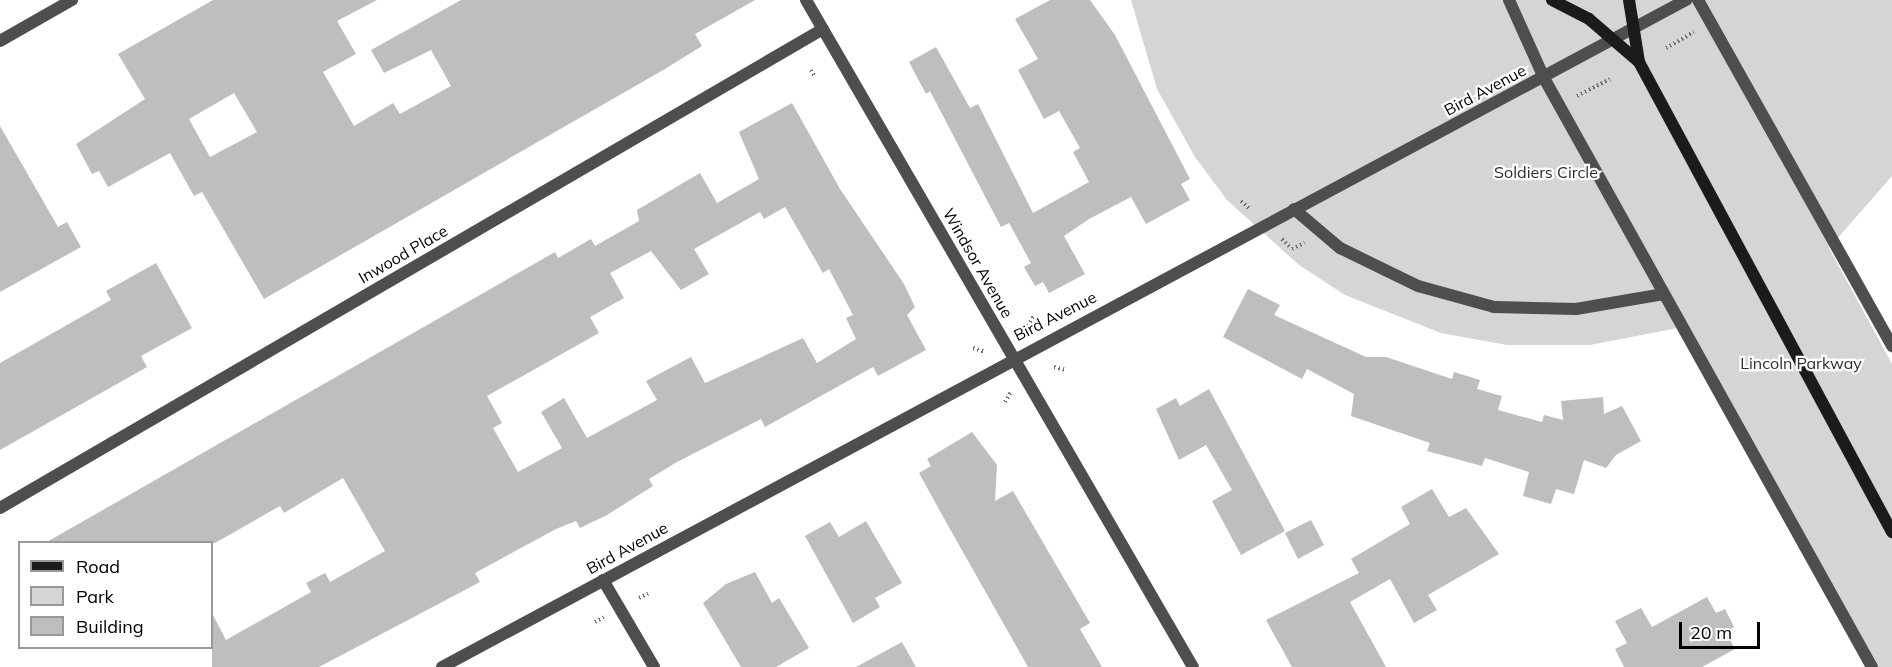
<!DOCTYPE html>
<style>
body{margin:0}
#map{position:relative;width:1892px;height:667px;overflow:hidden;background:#fff;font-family:Mulish,sans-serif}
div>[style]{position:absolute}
.green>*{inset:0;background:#d5d5d5}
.building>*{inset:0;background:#bebebe}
.path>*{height:4px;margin-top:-2px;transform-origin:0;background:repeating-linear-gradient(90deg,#707070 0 1.5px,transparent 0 4.5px)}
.street>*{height:12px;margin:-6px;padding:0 6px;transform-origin:6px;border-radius:6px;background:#4e4e4e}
.secondary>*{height:12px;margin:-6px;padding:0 6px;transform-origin:6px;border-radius:6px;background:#1b1b1b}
span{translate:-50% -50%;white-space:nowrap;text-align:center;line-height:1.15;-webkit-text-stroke:4.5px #fff;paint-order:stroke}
.street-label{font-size:16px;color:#000}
.park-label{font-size:16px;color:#2c2c2c}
.legend{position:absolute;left:18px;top:541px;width:195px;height:108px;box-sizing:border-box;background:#fff;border:2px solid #999;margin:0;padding:8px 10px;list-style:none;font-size:18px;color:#000}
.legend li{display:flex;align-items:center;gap:12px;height:30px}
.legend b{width:30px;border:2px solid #999}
.scale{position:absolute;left:1679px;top:622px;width:81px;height:27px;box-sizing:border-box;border:3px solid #000;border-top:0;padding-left:8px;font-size:18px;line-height:21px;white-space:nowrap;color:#000;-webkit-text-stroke:4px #fff;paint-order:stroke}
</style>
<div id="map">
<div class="green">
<i style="clip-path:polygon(1131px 0,1892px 0,1892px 176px,1829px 248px,1892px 364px,1892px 667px,1878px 667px,1688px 326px,1590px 345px,1507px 345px,1441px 333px,1345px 295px,1299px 265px,1227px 200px,1195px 157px,1157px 89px)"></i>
</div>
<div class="building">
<i style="clip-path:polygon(evenodd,213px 0,377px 0,337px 21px,356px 54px,323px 72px,354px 126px,393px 103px,400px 114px,451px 86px,431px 50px,384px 73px,371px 50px,461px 0,755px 0,695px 34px,702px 46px,665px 69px,264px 299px,202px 192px,194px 196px,170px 153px,108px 187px,99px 171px,92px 174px,76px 144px,145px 99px,118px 54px,213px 0,234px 93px,257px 132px,210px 157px,189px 119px,234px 93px)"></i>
<i style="clip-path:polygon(1050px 0,1090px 0,1115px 35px,1190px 179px,1181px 184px,1190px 200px,1146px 224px,1131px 197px,1089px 219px,1064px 236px,1085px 274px,1049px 293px,1043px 282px,1035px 286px,1024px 267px,1031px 263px,1009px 223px,1001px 227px,930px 91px,926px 94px,909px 62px,936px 47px,970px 108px,978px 104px,1033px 213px,1089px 182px,1073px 152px,1080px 148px,1059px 111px,1044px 119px,1018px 70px,1038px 59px,1015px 19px)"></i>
<i style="clip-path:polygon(evenodd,792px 103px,840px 189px,904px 284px,915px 307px,907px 315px,926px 350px,878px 376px,873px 367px,765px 427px,761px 419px,677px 462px,649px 479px,653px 486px,607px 515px,580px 528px,576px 521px,556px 529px,475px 573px,480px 582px,319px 667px,212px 667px,212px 613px,226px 640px,311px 592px,306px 583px,325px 573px,330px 582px,385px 551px,343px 478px,284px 513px,280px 506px,215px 543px,45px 543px,555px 252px,558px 258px,591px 239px,595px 246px,639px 221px,637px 210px,700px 173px,717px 203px,759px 179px,739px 132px,792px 103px,785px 207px,823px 273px,829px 269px,853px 315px,846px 318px,856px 339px,817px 363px,803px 338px,705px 383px,691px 357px,646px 381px,657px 400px,587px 438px,564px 398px,541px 412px,562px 448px,518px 472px,493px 428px,502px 423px,487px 396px,599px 333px,590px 317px,624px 298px,610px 273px,651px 251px,681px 290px,709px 274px,694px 249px,760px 212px,764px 219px,785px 207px)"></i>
<i style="clip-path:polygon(0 126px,58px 227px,67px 222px,81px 247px,0 292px)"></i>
<i style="clip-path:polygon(156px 263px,192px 328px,141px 356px,147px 367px,0 450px,0 363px,111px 300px,106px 291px)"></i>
<i style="clip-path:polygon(1248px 289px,1280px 305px,1274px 315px,1366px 357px,1386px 357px,1452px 379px,1454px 372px,1480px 380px,1477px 389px,1502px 396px,1498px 410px,1542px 422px,1544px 415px,1563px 420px,1561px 401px,1603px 397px,1604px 414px,1622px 406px,1641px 441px,1616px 455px,1606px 468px,1584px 460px,1574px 494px,1556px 489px,1551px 504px,1523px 496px,1529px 472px,1485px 458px,1482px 466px,1427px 451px,1430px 443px,1351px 416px,1354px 394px,1307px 369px,1302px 379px,1223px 337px)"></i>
<i style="clip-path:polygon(1209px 389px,1285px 531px,1241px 555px,1212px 501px,1232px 490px,1206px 445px,1179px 460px,1156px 409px,1176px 398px,1180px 406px)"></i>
<i style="clip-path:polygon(972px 432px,997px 465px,995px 501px,1013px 491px,1090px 623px,1080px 629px,1102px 667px,1028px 667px,946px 522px,919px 473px,931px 466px,927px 459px)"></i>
<i style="clip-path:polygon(1432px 489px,1449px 517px,1466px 508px,1499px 554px,1428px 595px,1437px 610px,1414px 623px,1390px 579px,1350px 602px,1386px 667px,1292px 667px,1266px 620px,1359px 573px,1351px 559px,1410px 524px,1401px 507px)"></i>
<i style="clip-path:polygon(1311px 520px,1324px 545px,1298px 559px,1285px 533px)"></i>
<i style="clip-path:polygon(866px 521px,902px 583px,875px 598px,880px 607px,853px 623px,805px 536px,830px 522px,839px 537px)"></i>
<i style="clip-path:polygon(755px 572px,772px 603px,779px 598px,809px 648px,776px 667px,741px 667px,703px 603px,726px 584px)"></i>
<i style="clip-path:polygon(1707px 597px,1716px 613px,1725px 609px,1734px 627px,1726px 632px,1735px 649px,1702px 667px,1624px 667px,1615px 649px,1627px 643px,1615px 621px,1641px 608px,1652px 627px)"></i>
<i style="clip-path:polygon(902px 642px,916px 667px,856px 667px)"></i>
</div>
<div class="path">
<i style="left:1666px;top:48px;width:32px;rotate:-30deg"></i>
<i style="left:811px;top:70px;width:8px;rotate:60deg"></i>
<i style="left:1577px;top:96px;width:37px;rotate:-27deg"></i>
<i style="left:1241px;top:201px;width:12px;rotate:42deg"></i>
<i style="left:1282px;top:239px;width:14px;rotate:45deg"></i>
<i style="left:1292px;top:249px;width:14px;rotate:-25deg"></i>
<i style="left:1028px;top:326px;width:13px;rotate:-61deg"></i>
<i style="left:973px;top:348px;width:13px;rotate:18deg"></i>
<i style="left:1054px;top:367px;width:12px;rotate:14deg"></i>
<i style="left:1005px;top:402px;width:12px;rotate:-59deg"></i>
<i style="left:639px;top:598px;width:10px;rotate:-24deg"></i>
<i style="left:595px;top:622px;width:10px;rotate:-29deg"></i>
</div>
<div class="street">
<i style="left:806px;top:0;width:771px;rotate:59.88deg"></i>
<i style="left:1509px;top:0;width:85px;rotate:65.8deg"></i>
<i style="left:1544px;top:78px;width:674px;rotate:60.89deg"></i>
<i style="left:1698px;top:0;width:397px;rotate:60.7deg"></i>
<i style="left:0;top:41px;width:83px;rotate:-29.7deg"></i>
<i style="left:1294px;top:209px;width:60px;rotate:40.3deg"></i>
<i style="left:1340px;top:248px;width:87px;rotate:26deg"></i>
<i style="left:1418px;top:286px;width:79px;rotate:15.4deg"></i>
<i style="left:1494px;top:307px;width:82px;rotate:1.4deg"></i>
<i style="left:1576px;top:309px;width:89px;rotate:-9.7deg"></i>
<i style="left:0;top:508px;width:952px;rotate:-30.2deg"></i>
<i style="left:603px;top:580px;width:101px;rotate:59.6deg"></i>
<i style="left:442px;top:667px;width:1412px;rotate:-28.2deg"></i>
</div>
<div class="secondary">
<i style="left:1552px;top:0;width:42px;rotate:27.2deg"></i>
<i style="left:1589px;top:19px;width:66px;rotate:40.7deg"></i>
<i style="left:1629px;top:0;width:63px;rotate:80.8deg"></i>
<i style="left:1639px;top:62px;width:534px;rotate:61.71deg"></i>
</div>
<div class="street-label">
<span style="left:1485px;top:90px;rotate:-28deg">Bird Avenue</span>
<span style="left:403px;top:254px;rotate:-30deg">Inwood Place</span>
<span style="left:978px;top:263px;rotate:60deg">Windsor Avenue</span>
<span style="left:1055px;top:316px;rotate:-27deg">Bird Avenue</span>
<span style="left:627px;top:548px;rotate:-29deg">Bird Avenue</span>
</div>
<div class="park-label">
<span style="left:1546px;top:172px">Soldiers Circle</span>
<span style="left:1801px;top:363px">Lincoln Parkway</span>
</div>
<ul class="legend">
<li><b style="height:8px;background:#1b1b1b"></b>Road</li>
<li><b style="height:16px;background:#d5d5d5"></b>Park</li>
<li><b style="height:16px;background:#bebebe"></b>Building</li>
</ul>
<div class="scale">20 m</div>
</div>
